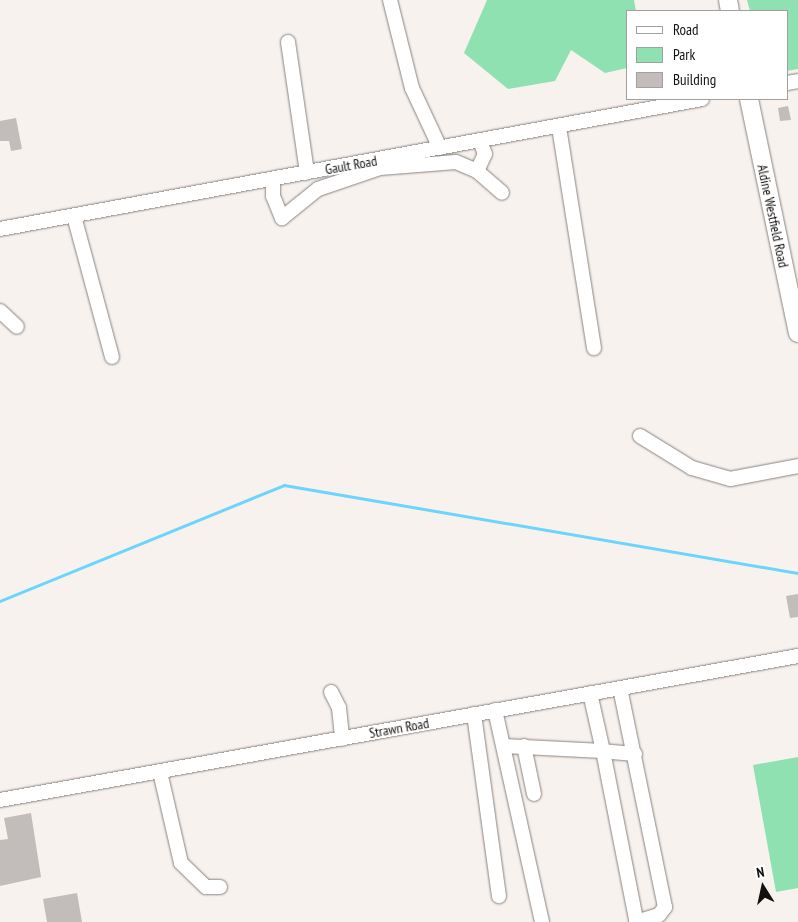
<!DOCTYPE html>
<style>
body{margin:0}
#map{position:relative;width:798px;height:922px;overflow:hidden;background:#f7f2ee;font-family:"PT Sans Narrow",sans-serif}
div>[style]{position:absolute}
.green>*{inset:0;background:#8fe1b2}
.stream>*{height:2.5px;margin:-1.25px;padding:0 1.25px;transform-origin:1.25px;border-radius:1.25px;background:#6cd4fd}
.building>*{inset:0;background:#c2bdba}
.roads{filter:drop-shadow(0 0 1px #888380) drop-shadow(0 0 1px #888380)}
.minor>*{height:14px;margin:-7px;padding:0 7px;transform-origin:7px;border-radius:7px;background:#fff}
.major>*{height:18px;margin:-9px;padding:0 9px;transform-origin:9px;border-radius:9px;background:#fff}
span{translate:-50% -50%;white-space:nowrap;text-align:center;line-height:1.15;-webkit-text-stroke:4px #fff;paint-order:stroke}
.street-label{font-size:14px;color:#131110}
.legend{position:absolute;left:626px;top:10px;width:162px;height:90px;box-sizing:border-box;background:#fff;border:1px solid #a1a09f;margin:0;padding:6px 9px;list-style:none;font-size:15px;color:#131110}
.legend li{display:flex;align-items:center;gap:10px;height:25px}
.legend b{width:25px;border:1px solid #a1a09f}
.north{position:absolute;left:738px;top:862px;width:50px;height:50px;-webkit-text-stroke:4px #fff;paint-order:stroke;rotate:350deg;font-size:14px;font-weight:700;line-height:20px;text-align:center;color:#131110}
.north::after{content:'';display:block;margin:auto;width:18px;height:22px;background:#131110;clip-path:polygon(50% 0,100% 100%,50% 72%,0 100%)}
</style>
<div id="map">
<div class="green">
<i style="clip-path:polygon(487px 0,634px 0,636px 11px,627px 11px,627px 68px,605px 73px,571px 50px,555px 81px,508px 89px,464px 53px)"></i>
<i style="clip-path:polygon(747px 0,798px 0,798px 69px,787px 71px,787px 11px,750px 11px)"></i>
<i style="clip-path:polygon(798px 757px,798px 888px,776px 892px,753px 765px)"></i>
</div>
<div class="stream">
<i style="left:0;top:601px;width:307px;rotate:-22.2deg"></i>
<i style="left:284px;top:485px;width:521px;rotate:9.72deg"></i>
</div>
<div class="building">
<i style="clip-path:polygon(788px 106px,791px 120px,780px 121px,778px 108px)"></i>
<i style="clip-path:polygon(16px 118px,22px 149px,11px 151px,9px 141px,0 141px,0 121px)"></i>
<i style="clip-path:polygon(798px 594px,798px 617px,790px 618px,786px 596px)"></i>
<i style="clip-path:polygon(31px 813px,41px 877px,0 886px,0 840px,8px 839px,4px 818px)"></i>
<i style="clip-path:polygon(77px 893px,82px 922px,47px 922px,43px 899px)"></i>
</div>
<div class="roads">
<div class="minor">
<i style="left:390px;top:0;width:91px;rotate:76deg"></i>
<i style="left:412px;top:88px;width:66px;rotate:65deg"></i>
<i style="left:288px;top:42px;width:132px;rotate:81.7deg"></i>
<i style="left:787px;top:83px;width:11px;rotate:-10deg"></i>
<i style="left:559px;top:127px;width:224px;rotate:81deg"></i>
<i style="left:477px;top:171px;width:19px;rotate:-65deg"></i>
<i style="left:485px;top:154px;width:14px;rotate:-111deg"></i>
<i style="left:273px;top:179px;width:17px;rotate:90deg"></i>
<i style="left:273px;top:196px;width:24px;rotate:68deg"></i>
<i style="left:282px;top:218px;width:46px;rotate:-38.9deg"></i>
<i style="left:318px;top:189px;width:65px;rotate:-18.7deg"></i>
<i style="left:380px;top:168px;width:76px;rotate:-4.5deg"></i>
<i style="left:456px;top:162px;width:23px;rotate:23deg"></i>
<i style="left:477px;top:171px;width:33px;rotate:41deg"></i>
<i style="left:74px;top:216px;width:146px;rotate:74.9deg"></i>
<i style="left:0;top:229px;width:714px;rotate:-10.49deg"></i>
<i style="left:0;top:311px;width:23px;rotate:43deg"></i>
<i style="left:640px;top:436px;width:61px;rotate:31.6deg"></i>
<i style="left:692px;top:468px;width:40px;rotate:16deg"></i>
<i style="left:730px;top:479px;width:69px;rotate:-10.8deg"></i>
<i style="left:620px;top:688px;width:224px;rotate:78.4deg"></i>
<i style="left:665px;top:907px;width:10px;rotate:127deg"></i>
<i style="left:659px;top:915px;width:24px;rotate:163deg"></i>
<i style="left:331px;top:692px;width:18px;rotate:63deg"></i>
<i style="left:339px;top:708px;width:31px;rotate:84deg"></i>
<i style="left:495px;top:710px;width:217px;rotate:77.5deg"></i>
<i style="left:474px;top:714px;width:184px;rotate:82.2deg"></i>
<i style="left:504px;top:746px;width:99px;rotate:2.9deg"></i>
<i style="left:603px;top:751px;width:59px;rotate:-102.6deg"></i>
<i style="left:524px;top:746px;width:49px;rotate:78.2deg"></i>
<i style="left:635px;top:754px;width:32px;rotate:-175deg"></i>
<i style="left:603px;top:751px;width:171px;rotate:78.9deg"></i>
<i style="left:160px;top:772px;width:93px;rotate:77deg"></i>
<i style="left:181px;top:863px;width:35px;rotate:44deg"></i>
<i style="left:206px;top:887px;width:14px"></i>
<i style="left:0;top:800px;width:811px;rotate:-10.23deg"></i>
</div>
<div class="major">
<i style="left:728px;top:0;width:11px;rotate:80deg"></i>
<i style="left:749px;top:99px;width:239px;rotate:78.2deg"></i>
</div>
</div>
<div class="street-label">
<span style="left:351px;top:165px;rotate:-10deg">Gault Road</span>
<span style="left:773px;top:216px;rotate:78deg">Aldine Westfield Road</span>
<span style="left:399px;top:728px;rotate:-10deg">Strawn Road</span>
</div>
<ul class="legend">
<li><b style="height:6px;background:#fff"></b>Road</li>
<li><b style="height:14px;background:#8fe1b2"></b>Park</li>
<li><b style="height:14px;background:#c2bdba"></b>Building</li>
</ul>
<div class="north">N</div>
</div>
